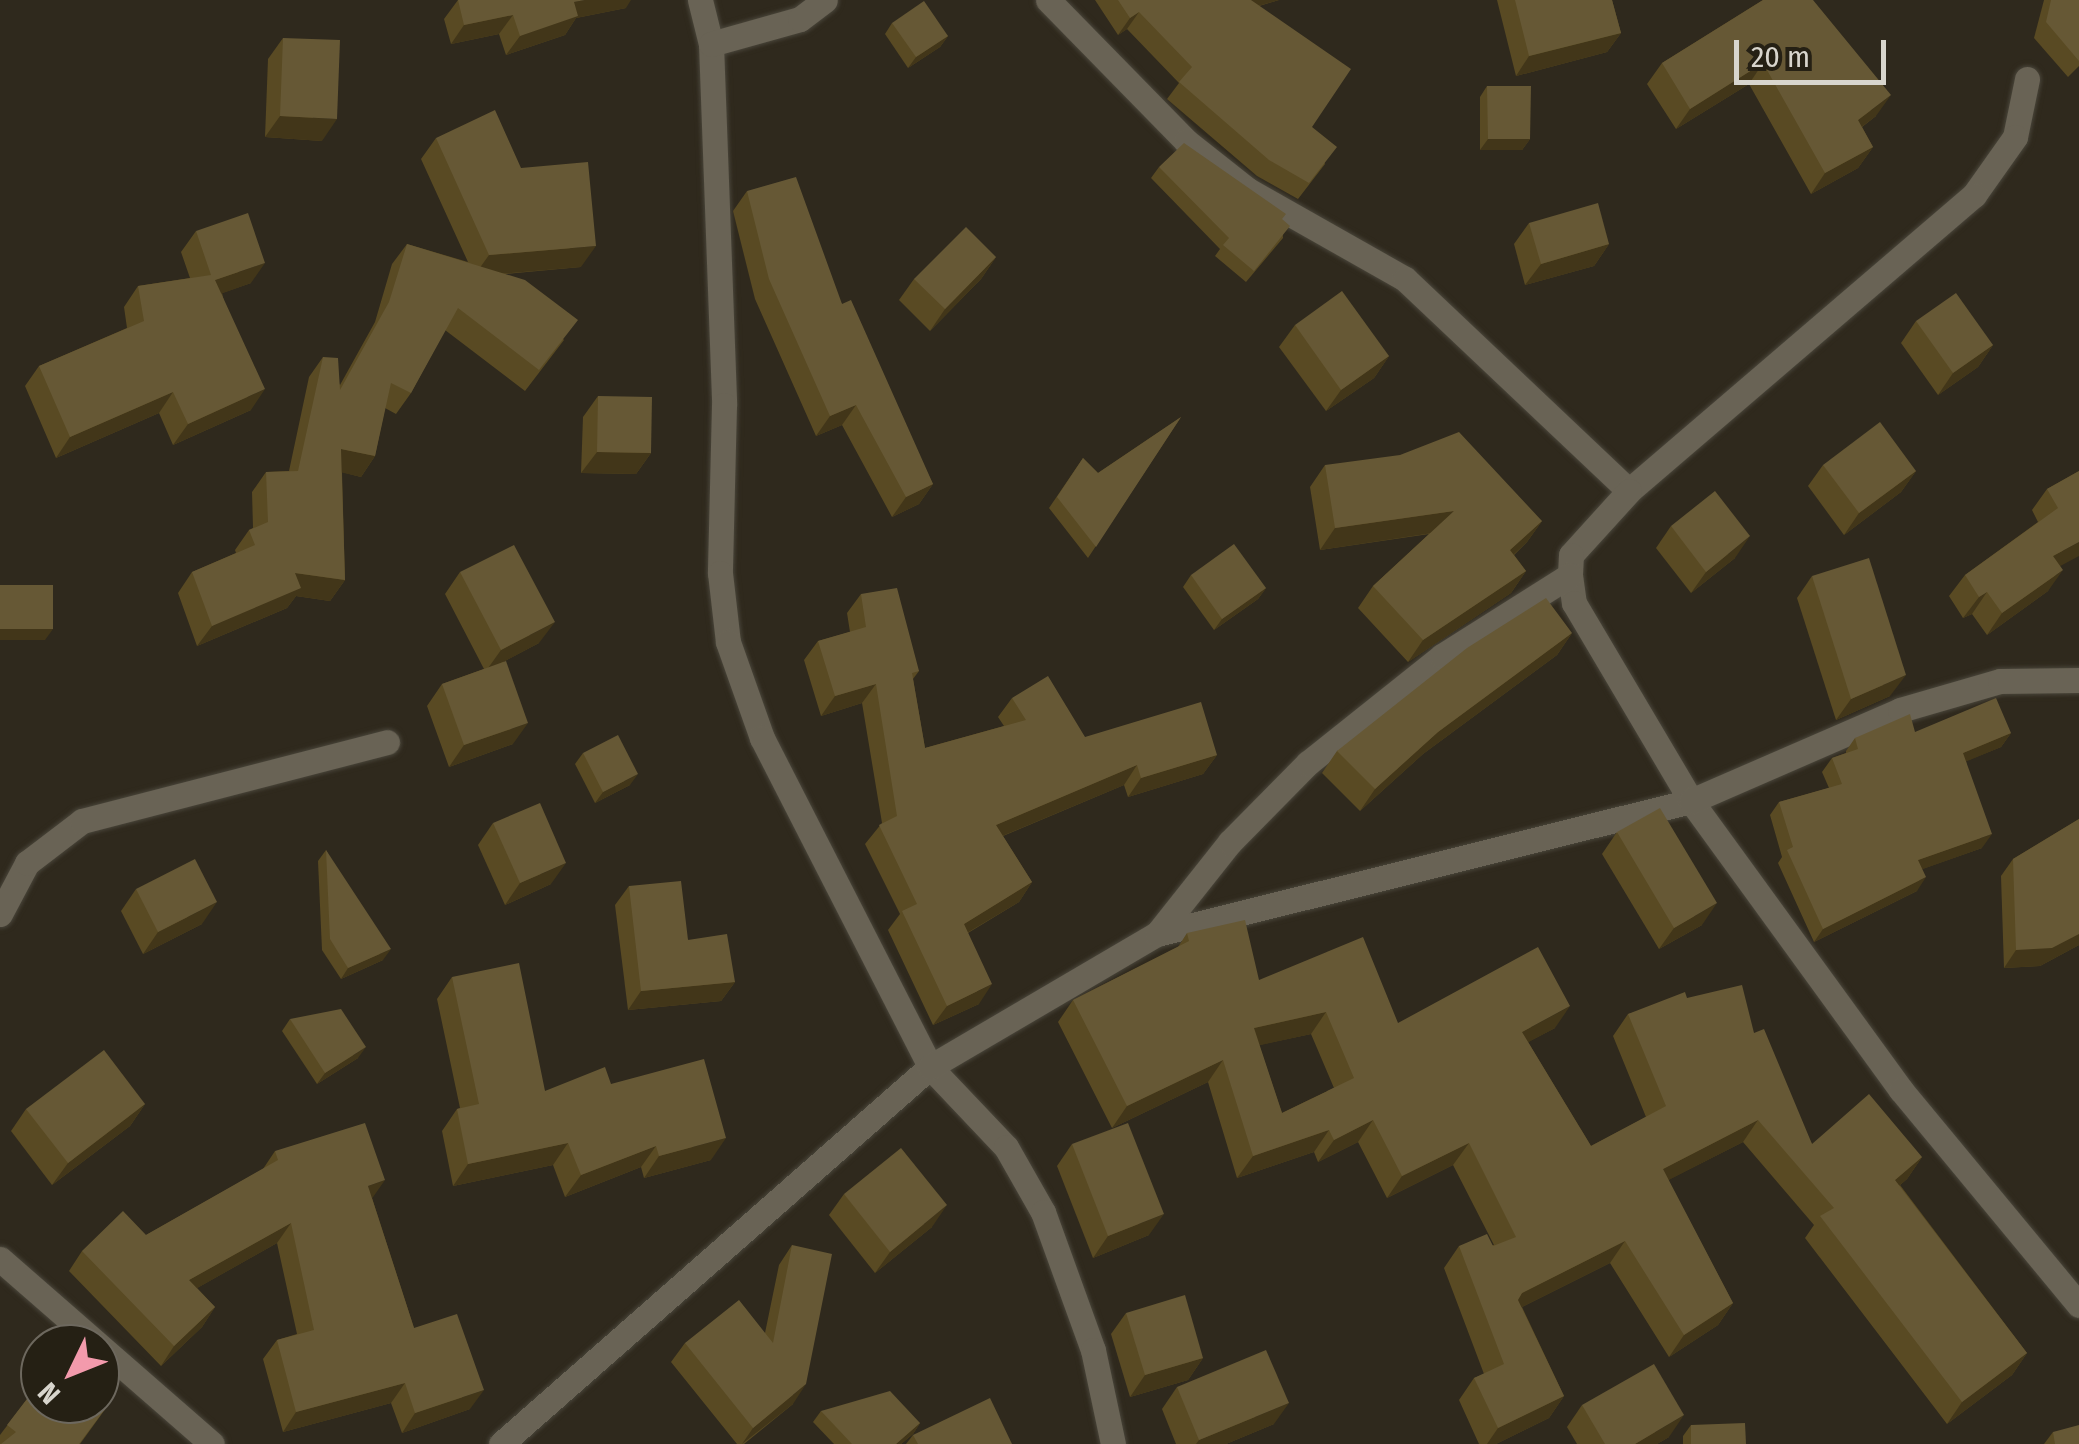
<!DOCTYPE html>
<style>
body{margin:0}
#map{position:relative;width:2079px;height:1444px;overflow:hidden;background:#2f291d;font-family:"Fira Sans Condensed",sans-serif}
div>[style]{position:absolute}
.roads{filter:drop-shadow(0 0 2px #49453a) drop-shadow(0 0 2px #49453a)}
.minor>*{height:25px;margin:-12.5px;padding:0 12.5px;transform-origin:12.5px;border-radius:12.5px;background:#696355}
.wall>*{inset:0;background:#594a23}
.shaded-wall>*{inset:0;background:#423619}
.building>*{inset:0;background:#665835}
span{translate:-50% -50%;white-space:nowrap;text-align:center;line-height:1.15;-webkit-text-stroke:8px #252014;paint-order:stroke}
.north{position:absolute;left:20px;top:1324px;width:100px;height:100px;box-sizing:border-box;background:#252014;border:2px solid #6d685e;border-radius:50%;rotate:227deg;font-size:28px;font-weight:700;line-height:40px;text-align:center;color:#d8d5cd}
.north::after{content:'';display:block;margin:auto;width:35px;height:45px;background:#f39aac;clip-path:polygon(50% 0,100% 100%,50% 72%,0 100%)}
.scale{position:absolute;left:1734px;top:40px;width:152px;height:45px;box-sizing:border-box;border:5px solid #d8d5cd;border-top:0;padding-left:12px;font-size:30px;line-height:35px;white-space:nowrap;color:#d8d5cd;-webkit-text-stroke:8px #252014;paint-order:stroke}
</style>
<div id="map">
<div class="roads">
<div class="minor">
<i style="left:700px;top:0;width:45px;rotate:76deg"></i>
<i style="left:711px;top:44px;width:361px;rotate:87.9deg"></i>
<i style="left:724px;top:405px;width:168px;rotate:91.4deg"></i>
<i style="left:720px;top:573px;width:69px;rotate:83.4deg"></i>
<i style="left:728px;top:642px;width:102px;rotate:70.5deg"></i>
<i style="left:762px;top:738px;width:369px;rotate:62.9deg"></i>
<i style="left:930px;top:1067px;width:110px;rotate:46.5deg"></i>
<i style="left:1006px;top:1147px;width:75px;rotate:60.4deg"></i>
<i style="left:1043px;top:1212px;width:147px;rotate:70.1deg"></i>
<i style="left:1093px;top:1350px;width:96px;rotate:78deg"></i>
<i style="left:1048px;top:0;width:197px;rotate:45.6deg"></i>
<i style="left:1186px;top:141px;width:79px;rotate:38.3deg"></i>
<i style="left:1248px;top:190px;width:180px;rotate:29.5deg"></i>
<i style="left:1405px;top:279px;width:308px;rotate:43.4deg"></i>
<i style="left:711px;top:44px;width:92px;rotate:-15.7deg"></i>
<i style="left:800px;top:19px;width:31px;rotate:-37deg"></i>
<i style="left:2027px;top:79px;width:59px;rotate:101.7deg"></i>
<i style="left:2015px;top:137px;width:71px;rotate:125.3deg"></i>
<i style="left:1974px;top:195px;width:455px;rotate:139.4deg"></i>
<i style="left:1629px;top:491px;width:86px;rotate:132.2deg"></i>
<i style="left:1571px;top:555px;width:20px;rotate:93deg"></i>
<i style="left:1570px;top:575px;width:28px;rotate:82deg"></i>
<i style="left:1574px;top:603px;width:230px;rotate:59.4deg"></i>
<i style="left:1691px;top:801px;width:357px;rotate:54deg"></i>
<i style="left:1901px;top:1090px;width:279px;rotate:50.4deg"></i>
<i style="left:0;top:914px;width:58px;rotate:-62.1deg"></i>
<i style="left:27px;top:863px;width:69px;rotate:-37.4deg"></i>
<i style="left:82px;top:821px;width:315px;rotate:-14.5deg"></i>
<i style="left:1157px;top:934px;width:117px;rotate:-51.6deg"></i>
<i style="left:1230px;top:842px;width:111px;rotate:-45.4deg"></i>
<i style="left:1308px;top:763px;width:171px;rotate:-38.6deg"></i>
<i style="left:1442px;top:656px;width:151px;rotate:-32.3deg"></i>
<i style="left:0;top:1259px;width:281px;rotate:41.1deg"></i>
<i style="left:501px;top:1444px;width:571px;rotate:-41.31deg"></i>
<i style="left:930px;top:1067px;width:263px;rotate:-30.4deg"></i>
<i style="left:1157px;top:934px;width:550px;rotate:-13.99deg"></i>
<i style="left:1691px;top:801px;width:228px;rotate:-23.5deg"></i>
<i style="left:1900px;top:710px;width:104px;rotate:-16.2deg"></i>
<i style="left:2000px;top:681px;width:79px;rotate:-0.7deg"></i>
</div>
</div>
<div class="wall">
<i style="clip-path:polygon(458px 0,626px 8px,576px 18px,565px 35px,506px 55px,499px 34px,451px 44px,444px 19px)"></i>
<i style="clip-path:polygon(1095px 0,1279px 0,1259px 6px,1312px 127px,1325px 164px,1298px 199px,1257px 176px,1167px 99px,1179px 83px,1127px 29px,1118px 35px)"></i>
<i style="clip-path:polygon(1497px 0,1612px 0,1621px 33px,1607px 52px,1516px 76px)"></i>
<i style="clip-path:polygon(1763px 0,1876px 116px,1862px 127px,1873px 147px,1858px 168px,1811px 194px,1749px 84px,1676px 129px,1647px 84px,1662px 63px)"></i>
<i style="clip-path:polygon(2044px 0,2079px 0,2079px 66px,2068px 77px,2034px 38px)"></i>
<i style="clip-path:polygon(892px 23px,948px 36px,940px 47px,908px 68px,885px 34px)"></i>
<i style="clip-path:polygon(283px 38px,322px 141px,265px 137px,268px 59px)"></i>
<i style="clip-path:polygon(1487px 86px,1530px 139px,1522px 150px,1480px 150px,1480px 97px)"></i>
<i style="clip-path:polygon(436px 138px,521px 168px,581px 267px,505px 274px,564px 340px,525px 391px,445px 330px,411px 393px,396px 414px,385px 408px,375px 456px,361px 477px,342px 472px,345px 580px,330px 601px,296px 596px,287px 608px,197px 646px,178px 593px,192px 572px,236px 553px,235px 550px,249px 530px,253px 528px,252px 492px,266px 472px,289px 471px,309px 377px,323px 357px,340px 385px,375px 322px,392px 264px,407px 244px,468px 262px,421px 159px)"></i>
<i style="clip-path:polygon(1159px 167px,1282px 219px,1283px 238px,1246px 282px,1215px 256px,1220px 249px,1151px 178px)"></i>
<i style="clip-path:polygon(747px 191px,842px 304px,933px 484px,919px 504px,892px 517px,842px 425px,816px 436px,755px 299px,733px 211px)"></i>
<i style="clip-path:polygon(1529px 223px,1609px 244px,1594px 266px,1525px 285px,1514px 244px)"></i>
<i style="clip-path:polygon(196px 231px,251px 283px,222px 293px,251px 410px,173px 445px,159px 413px,56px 458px,25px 386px,39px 366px,127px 328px,124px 307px,138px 286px,190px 278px,181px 252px)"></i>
<i style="clip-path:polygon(996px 257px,981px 279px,930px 331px,899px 300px,914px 279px)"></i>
<i style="clip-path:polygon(1916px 321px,1993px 345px,1978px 367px,1938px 395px,1901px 343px)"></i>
<i style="clip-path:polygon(1295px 325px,1389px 356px,1374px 378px,1326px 411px,1279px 347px)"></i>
<i style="clip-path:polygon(598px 396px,651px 453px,636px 474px,581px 473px,583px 417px)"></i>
<i style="clip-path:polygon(1181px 417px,1088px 558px,1049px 508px,1083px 458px,1098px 473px)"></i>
<i style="clip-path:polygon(1325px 465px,1542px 521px,1527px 542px,1514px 555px,1526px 571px,1511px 593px,1408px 662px,1358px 608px,1373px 586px,1429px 534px,1320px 550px,1310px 487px)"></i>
<i style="clip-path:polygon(1823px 465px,1916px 471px,1901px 492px,1844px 535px,1808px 486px)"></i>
<i style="clip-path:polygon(2079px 471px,2060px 566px,2048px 591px,1987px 635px,1972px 614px,1963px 618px,1949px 596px,1965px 575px,2038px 522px,2032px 510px,2047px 489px)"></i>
<i style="clip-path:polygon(1671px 526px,1735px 558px,1691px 593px,1656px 548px)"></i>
<i style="clip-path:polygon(460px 572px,539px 643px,503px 662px,513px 744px,449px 767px,427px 706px,442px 684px,484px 669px,445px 594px)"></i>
<i style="clip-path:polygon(1191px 575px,1266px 588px,1258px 599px,1214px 630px,1183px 587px)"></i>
<i style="clip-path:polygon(1812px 576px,1890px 696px,1836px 720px,1797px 598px)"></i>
<i style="clip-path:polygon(861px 594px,919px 671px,913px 679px,925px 748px,1004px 726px,998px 717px,1012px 698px,1085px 737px,1217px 755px,1203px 774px,1128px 797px,1124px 785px,1003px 836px,1032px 882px,1019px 902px,968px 933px,979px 1004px,933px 1025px,888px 930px,900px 914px,865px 844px,882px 823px,862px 703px,821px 716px,804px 660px,818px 641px,850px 632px,847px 613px)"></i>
<i style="clip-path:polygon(1572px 633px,1557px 655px,1423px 754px,1360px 811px,1322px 773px,1337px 751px)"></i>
<i style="clip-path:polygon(1915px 732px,2011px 733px,2001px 747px,1966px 761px,1982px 848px,1922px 869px,1917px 891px,1814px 942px,1778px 863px,1782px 857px,1770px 815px,1779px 802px,1829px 788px,1822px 772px,1832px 758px,1846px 753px,1846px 751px,1855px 738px)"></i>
<i style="clip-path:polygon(583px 753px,630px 785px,595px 803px,575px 764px)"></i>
<i style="clip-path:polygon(2079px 819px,2079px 945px,2040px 966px,2004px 968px,2001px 876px,2013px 859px)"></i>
<i style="clip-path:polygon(493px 823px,551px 884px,505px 905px,478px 845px)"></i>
<i style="clip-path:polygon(1617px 832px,1702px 925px,1659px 949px,1602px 854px)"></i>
<i style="clip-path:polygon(326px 850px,383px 960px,341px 979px,322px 950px,318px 861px)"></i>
<i style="clip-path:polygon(629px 886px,735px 982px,721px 1001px,628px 1010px,615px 905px)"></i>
<i style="clip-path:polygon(136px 889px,202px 924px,143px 954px,121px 911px)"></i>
<i style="clip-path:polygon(evenodd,1187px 933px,1259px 980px,1398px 1023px,1555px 1028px,1528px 1042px,1591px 1146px,1646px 1117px,1613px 1036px,1628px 1014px,1687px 998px,1754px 1033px,1812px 1144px,1922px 1157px,1907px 1179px,1900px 1185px,2027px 1353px,2012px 1375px,1947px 1424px,1805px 1238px,1814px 1225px,1743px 1142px,1668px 1180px,1733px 1303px,1718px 1325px,1669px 1357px,1610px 1263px,1522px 1307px,1564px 1396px,1549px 1418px,1496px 1444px,1479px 1444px,1459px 1400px,1474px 1378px,1484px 1374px,1444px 1268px,1459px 1246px,1494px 1245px,1453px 1165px,1387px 1198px,1358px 1142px,1318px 1162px,1314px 1152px,1237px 1178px,1208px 1082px,1112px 1128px,1058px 1022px,1073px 1000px,1178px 947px,1187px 933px,1311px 1034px,1334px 1088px,1282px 1113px,1259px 1045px,1311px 1034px)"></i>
<i style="clip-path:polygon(452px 977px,545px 1091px,611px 1084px,711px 1160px,644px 1178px,641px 1167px,565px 1197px,553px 1165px,453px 1186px,442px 1131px,457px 1109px,460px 1108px,437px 999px)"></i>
<i style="clip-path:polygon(290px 1019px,358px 1058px,317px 1084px,282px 1031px)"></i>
<i style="clip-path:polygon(145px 1104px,130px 1126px,52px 1185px,11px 1131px,26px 1109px)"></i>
<i style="clip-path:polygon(1072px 1144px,1149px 1235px,1093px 1258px,1057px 1166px)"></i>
<i style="clip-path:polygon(275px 1151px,372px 1198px,414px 1328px,470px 1409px,402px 1433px,391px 1403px,283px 1432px,263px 1359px,277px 1340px,297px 1334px,277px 1243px,197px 1288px,215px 1307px,202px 1327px,161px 1366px,69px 1271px,82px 1251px,146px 1235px,263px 1169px)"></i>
<i style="clip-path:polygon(844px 1194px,932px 1227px,875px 1273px,829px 1215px)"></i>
<i style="clip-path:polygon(792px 1245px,793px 1404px,744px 1444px,737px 1444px,671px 1362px,685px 1343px,765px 1333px,779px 1265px)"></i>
<i style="clip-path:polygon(1126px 1313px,1203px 1358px,1188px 1380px,1130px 1397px,1111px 1334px)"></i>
<i style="clip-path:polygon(40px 1382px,114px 1397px,80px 1444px,0 1444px,0 1435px)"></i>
<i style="clip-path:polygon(1177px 1387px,1274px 1424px,1226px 1444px,1176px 1444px,1162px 1409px)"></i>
<i style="clip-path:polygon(1582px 1405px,1669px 1437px,1657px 1444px,1577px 1444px,1567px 1427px)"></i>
<i style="clip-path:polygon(821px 1411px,920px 1423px,913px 1434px,901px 1444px,834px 1444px,813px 1422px)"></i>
<i style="clip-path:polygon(1691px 1425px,1746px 1444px,1683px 1444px,1683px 1436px)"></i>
<i style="clip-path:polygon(2053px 1432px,2079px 1444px,2044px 1444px)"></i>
<i style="clip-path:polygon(913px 1435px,1012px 1444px,906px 1444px)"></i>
</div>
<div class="shaded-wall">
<i style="clip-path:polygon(585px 0,631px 0,626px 8px,576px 18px,565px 35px,506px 55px,520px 36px,574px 2px)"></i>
<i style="clip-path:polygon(1251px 0,1279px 0,1244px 10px)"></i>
<i style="clip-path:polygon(1139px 12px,1127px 29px,1118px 35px,1130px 18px)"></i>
<i style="clip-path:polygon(513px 15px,499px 34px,451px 44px,464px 25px)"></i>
<i style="clip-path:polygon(1621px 33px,1607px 52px,1516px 76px,1529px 56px)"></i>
<i style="clip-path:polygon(948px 36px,940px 47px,908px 68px,916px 57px)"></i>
<i style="clip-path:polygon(1763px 63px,1749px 84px,1676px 129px,1690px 109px)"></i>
<i style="clip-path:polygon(1891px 95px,1876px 116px,1843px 141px,1858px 120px)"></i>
<i style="clip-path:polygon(280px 116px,337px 119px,322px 141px,265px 137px)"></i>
<i style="clip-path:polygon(1488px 139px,1530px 139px,1522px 150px,1480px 150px)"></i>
<i style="clip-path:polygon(1873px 147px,1858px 168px,1811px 194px,1825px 173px)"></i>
<i style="clip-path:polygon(1609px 244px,1594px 266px,1525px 285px,1541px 264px)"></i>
<i style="clip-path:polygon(596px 246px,581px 267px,474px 276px,489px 255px)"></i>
<i style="clip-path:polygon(996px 257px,981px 279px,930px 331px,945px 309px)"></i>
<i style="clip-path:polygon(265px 263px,251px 283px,201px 301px,215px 280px)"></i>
<i style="clip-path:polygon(1993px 345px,1978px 367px,1938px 395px,1953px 373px)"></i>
<i style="clip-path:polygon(1389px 356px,1374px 378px,1326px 411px,1341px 390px)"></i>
<i style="clip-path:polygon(265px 389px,251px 410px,173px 445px,188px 424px)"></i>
<i style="clip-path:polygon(173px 392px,159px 413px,56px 458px,70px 437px)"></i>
<i style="clip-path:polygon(856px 405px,842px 425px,816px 436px,830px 416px)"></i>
<i style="clip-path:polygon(341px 449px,375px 456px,361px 477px,327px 469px)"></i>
<i style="clip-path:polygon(597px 452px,651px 453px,636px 474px,581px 473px)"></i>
<i style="clip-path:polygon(1916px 471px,1901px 492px,1844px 535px,1859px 513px)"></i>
<i style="clip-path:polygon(933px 484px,919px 504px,892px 517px,906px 497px)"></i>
<i style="clip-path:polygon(1454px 511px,1439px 532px,1320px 550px,1335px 528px)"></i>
<i style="clip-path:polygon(1542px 521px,1527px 542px,1495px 572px,1510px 550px)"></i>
<i style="clip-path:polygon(1750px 536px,1735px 558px,1691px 593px,1706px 572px)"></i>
<i style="clip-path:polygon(2079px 542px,2079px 556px,2038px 578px,2053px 556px)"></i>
<i style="clip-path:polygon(2063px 570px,2048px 591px,1987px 635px,2002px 613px)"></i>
<i style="clip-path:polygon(1526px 571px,1511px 593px,1408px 662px,1423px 640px)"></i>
<i style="clip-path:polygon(295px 573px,345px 580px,330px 601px,296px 596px,287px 608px,197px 646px,212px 626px)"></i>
<i style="clip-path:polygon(1266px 588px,1258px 599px,1214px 630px,1222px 619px)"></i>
<i style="clip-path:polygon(1987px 592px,1972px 614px,1963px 618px,1979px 597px)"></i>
<i style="clip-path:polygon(555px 622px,539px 643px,486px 671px,501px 650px)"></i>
<i style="clip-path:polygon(0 629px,53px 629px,45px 640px,0 640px)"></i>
<i style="clip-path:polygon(1572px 633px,1557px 655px,1423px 754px,1360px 811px,1375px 789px,1438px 732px)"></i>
<i style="clip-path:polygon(1906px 675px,1890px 696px,1836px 720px,1851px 699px)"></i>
<i style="clip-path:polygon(876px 684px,862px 703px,821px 716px,835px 696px)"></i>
<i style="clip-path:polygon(528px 723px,513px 744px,449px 767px,464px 745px)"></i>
<i style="clip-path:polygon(2011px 733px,2001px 747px,1953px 767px,1963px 753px)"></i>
<i style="clip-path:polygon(1217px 755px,1203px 774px,1128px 797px,1141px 778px)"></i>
<i style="clip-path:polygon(1137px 765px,1124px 785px,983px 844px,996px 825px)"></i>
<i style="clip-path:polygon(638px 774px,630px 785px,595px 803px,603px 792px)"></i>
<i style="clip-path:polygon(1992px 834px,1982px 848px,1909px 874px,1918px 860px)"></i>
<i style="clip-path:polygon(566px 863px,551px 884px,505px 905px,520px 883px)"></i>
<i style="clip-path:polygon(1926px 877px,1917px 891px,1814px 942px,1823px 929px)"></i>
<i style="clip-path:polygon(1032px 882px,1019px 902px,950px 943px,964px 924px)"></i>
<i style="clip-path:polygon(217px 902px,202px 924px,143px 954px,158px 932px)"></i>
<i style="clip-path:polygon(1717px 903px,1702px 925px,1659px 949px,1674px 928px)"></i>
<i style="clip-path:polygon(2079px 934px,2079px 945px,2040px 966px,2004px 968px,2016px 950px)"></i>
<i style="clip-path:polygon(391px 949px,383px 960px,341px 979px,348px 968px)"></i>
<i style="clip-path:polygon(735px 982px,721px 1001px,628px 1010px,641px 991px)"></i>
<i style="clip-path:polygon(992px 984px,979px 1004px,933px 1025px,947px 1006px)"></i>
<i style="clip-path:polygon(1570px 1006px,1555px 1028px,1506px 1054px,1522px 1032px)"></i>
<i style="clip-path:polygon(1326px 1012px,1311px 1034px,1238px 1050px,1254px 1028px)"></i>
<i style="clip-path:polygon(366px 1047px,358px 1058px,317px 1084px,325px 1073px)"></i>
<i style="clip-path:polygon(1223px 1060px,1208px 1082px,1112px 1128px,1127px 1106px)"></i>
<i style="clip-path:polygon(145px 1104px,130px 1126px,52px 1185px,68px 1163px)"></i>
<i style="clip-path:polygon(1373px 1120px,1358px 1142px,1318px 1162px,1334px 1140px)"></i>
<i style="clip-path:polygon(1758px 1120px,1743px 1142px,1647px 1191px,1663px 1169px)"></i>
<i style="clip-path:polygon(1329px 1130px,1314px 1152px,1237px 1178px,1253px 1156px)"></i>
<i style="clip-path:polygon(726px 1138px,711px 1160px,644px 1178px,659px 1156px)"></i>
<i style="clip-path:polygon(568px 1143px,553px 1165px,453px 1186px,468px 1164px)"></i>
<i style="clip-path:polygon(1469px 1143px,1453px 1165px,1387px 1198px,1402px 1176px)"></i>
<i style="clip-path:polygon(656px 1146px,641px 1167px,565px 1197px,581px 1175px)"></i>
<i style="clip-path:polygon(1922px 1157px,1907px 1179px,1880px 1202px,1895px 1180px)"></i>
<i style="clip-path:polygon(385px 1180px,371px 1200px,368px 1186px)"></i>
<i style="clip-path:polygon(947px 1205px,932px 1227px,875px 1273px,890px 1252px)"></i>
<i style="clip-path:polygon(1164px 1214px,1149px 1235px,1093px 1258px,1108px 1236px)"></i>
<i style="clip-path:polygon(291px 1223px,277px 1243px,176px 1300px,189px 1280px)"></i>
<i style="clip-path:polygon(1625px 1241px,1610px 1263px,1506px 1315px,1522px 1293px)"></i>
<i style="clip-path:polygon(1733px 1303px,1718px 1325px,1669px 1357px,1684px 1335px)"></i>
<i style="clip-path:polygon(215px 1307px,202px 1327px,161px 1366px,174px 1346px)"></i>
<i style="clip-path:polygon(2027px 1353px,2012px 1375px,1947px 1424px,1962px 1402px)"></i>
<i style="clip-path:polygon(1203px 1358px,1188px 1380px,1130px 1397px,1145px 1375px)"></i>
<i style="clip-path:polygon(405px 1383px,391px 1403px,283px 1432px,296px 1412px)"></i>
<i style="clip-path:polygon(806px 1384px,793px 1404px,742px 1444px,753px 1428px)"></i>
<i style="clip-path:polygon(484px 1390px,470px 1409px,402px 1433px,415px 1413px)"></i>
<i style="clip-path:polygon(1564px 1396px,1549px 1418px,1496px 1444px,1487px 1444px,1498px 1428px)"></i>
<i style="clip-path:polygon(1289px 1403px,1274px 1424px,1226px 1444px,1196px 1444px,1199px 1440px)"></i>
<i style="clip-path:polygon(1684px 1415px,1669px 1437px,1657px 1444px,1635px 1444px)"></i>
<i style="clip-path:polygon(920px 1423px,913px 1434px,901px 1444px,896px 1444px)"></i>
</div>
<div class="building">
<i style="clip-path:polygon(458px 0,585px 0,574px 2px,578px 16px,520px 36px,513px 15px,464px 25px)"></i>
<i style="clip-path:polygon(1118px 0,1251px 0,1351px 69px,1312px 127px,1337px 147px,1309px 183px,1269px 160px,1179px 82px,1192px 67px,1139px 12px,1130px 18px)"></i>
<i style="clip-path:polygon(1515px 0,1612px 0,1621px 33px,1529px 56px)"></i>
<i style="clip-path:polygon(1763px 0,1813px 0,1891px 95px,1858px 120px,1873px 147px,1825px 173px,1763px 63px,1690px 109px,1662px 63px)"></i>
<i style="clip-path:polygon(2051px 0,2079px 0,2079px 61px,2046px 22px)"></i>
<i style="clip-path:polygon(924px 1px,948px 36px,916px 57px,892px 23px)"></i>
<i style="clip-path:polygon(283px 38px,340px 40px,337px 119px,280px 116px)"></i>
<i style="clip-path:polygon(1487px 86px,1531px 86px,1530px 139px,1488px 139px)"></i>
<i style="clip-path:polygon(495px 110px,521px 168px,588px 162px,596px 246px,489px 255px,436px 138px)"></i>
<i style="clip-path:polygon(1184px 143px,1286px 214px,1282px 219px,1290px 226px,1254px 271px,1223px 245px,1229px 238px,1159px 167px)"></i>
<i style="clip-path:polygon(796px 177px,842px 304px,851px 300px,933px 484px,906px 497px,856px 405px,830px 416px,769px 279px,747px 191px)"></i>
<i style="clip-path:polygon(1598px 203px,1609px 244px,1541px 264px,1529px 223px)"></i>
<i style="clip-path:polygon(248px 213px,265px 263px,215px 280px,265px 389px,188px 424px,173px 392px,70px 437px,39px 366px,144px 321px,138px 286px,211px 275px,196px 231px)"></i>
<i style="clip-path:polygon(966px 227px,996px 257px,945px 309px,914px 279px)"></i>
<i style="clip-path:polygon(407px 244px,525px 280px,578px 320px,539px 370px,458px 308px,411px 393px,391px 383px,375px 456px,341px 449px,345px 580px,295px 573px,301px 588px,212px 626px,192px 572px,255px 545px,249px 530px,268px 522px,266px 472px,298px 471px,323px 357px,338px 358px,340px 390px,389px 302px)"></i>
<i style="clip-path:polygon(1342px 291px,1389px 356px,1341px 390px,1295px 325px)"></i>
<i style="clip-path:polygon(1956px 293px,1993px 345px,1953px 373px,1916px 321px)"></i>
<i style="clip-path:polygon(598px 396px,652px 397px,651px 453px,597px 452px)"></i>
<i style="clip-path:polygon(1181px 417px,1096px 547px,1057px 497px,1083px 458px,1098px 473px)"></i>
<i style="clip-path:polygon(1880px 422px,1916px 471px,1859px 513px,1823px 465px)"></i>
<i style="clip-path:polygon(1459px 432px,1542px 521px,1510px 550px,1526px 571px,1423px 640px,1373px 586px,1454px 511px,1335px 528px,1325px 465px,1400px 455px)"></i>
<i style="clip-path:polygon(2079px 471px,2079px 542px,2053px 556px,2063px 570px,2002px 613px,1987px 592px,1979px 597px,1965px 575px,2058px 508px,2047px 489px)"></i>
<i style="clip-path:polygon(1715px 491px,1750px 536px,1706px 572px,1671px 526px)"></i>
<i style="clip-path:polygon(1234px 544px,1266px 588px,1222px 619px,1191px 575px)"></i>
<i style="clip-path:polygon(514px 545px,555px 622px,501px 650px,460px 572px)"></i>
<i style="clip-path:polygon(1869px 558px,1906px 675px,1851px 699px,1812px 576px)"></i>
<i style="clip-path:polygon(0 585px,53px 585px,53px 629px,0 629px)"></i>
<i style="clip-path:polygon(897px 588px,919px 671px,912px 673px,925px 748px,1026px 720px,1012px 698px,1048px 676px,1085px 737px,1201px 702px,1217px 755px,1141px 778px,1137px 765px,996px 825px,1032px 882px,964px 924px,992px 984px,947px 1006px,902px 911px,917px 904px,879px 825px,897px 816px,876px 684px,835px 696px,818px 641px,866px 627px,861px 594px)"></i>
<i style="clip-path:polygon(1546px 598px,1572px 633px,1438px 732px,1375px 789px,1337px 751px,1467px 648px)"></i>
<i style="clip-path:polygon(506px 661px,528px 723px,464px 745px,442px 684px)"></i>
<i style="clip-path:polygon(1996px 698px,2011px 733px,1963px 753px,1992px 834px,1918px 860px,1926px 877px,1823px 929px,1787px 850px,1793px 847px,1779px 802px,1842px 784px,1832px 758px,1858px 749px,1855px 738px,1910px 714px,1915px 732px)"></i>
<i style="clip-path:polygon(618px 735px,638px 774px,603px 792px,583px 753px)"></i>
<i style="clip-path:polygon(540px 803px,566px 863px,520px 883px,493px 823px)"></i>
<i style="clip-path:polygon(1660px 808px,1717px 903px,1674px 928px,1617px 832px)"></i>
<i style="clip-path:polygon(2079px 819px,2079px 934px,2052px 948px,2016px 950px,2013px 859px)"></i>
<i style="clip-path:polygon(326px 850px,391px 949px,348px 968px,330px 939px)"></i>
<i style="clip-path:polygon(195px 859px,217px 902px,158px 932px,136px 889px)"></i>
<i style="clip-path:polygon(681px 881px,688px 940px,727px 934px,735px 982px,641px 991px,629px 886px)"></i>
<i style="clip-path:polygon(evenodd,1245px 920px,1259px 980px,1363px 937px,1398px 1023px,1538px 947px,1570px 1006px,1522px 1032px,1591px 1146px,1666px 1106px,1628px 1014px,1685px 992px,1687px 998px,1742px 985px,1754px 1033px,1764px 1029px,1812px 1144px,1869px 1094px,1922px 1157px,1895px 1180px,2027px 1353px,1962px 1402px,1820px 1216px,1834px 1208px,1758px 1120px,1663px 1169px,1733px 1303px,1684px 1335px,1625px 1241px,1522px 1293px,1518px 1300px,1564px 1396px,1498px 1428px,1474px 1378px,1504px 1364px,1459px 1246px,1487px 1234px,1493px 1246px,1516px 1237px,1469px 1143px,1402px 1176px,1373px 1120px,1334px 1140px,1329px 1130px,1253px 1156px,1223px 1060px,1127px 1106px,1073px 1000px,1189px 941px,1187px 933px,1245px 920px,1326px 1012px,1354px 1078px,1282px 1113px,1254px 1028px,1326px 1012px)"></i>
<i style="clip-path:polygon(519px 963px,545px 1091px,605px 1067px,611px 1084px,704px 1059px,726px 1138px,659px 1156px,656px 1146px,581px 1175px,568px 1143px,468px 1164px,457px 1109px,479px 1104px,452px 977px)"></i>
<i style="clip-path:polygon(341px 1009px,366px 1047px,325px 1073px,290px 1019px)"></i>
<i style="clip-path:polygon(104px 1050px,145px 1104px,68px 1163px,26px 1109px)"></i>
<i style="clip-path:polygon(365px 1123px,385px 1180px,368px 1186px,414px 1328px,457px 1314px,484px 1390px,415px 1413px,405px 1383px,296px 1412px,277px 1340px,314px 1330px,291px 1223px,189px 1280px,215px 1307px,174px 1346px,82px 1251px,123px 1211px,146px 1235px,278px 1160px,275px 1151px)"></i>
<i style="clip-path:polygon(1128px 1123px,1164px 1214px,1108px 1236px,1072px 1144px)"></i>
<i style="clip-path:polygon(901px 1148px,947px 1205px,890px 1252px,844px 1194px)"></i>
<i style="clip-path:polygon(792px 1245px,832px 1254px,806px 1384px,753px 1428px,685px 1343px,739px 1300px,773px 1343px)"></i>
<i style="clip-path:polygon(1185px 1295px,1203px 1358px,1145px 1375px,1126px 1313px)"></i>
<i style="clip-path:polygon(1266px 1350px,1289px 1403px,1199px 1440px,1177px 1387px)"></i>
<i style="clip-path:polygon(1654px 1364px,1684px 1415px,1635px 1444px,1605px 1444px,1582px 1405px)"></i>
<i style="clip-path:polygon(40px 1382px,40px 1404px,100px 1404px,100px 1387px,114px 1397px,79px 1444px,1px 1444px,16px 1432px,7px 1425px)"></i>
<i style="clip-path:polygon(890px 1391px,920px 1423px,896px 1444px,852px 1444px,821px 1411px)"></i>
<i style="clip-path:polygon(990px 1398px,1012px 1444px,918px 1444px,913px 1435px)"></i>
<i style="clip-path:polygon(1745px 1423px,1746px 1444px,1691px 1444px,1691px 1425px)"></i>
<i style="clip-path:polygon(2079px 1425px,2079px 1444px,2055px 1444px,2053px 1432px)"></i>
</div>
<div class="north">N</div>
<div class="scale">20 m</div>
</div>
